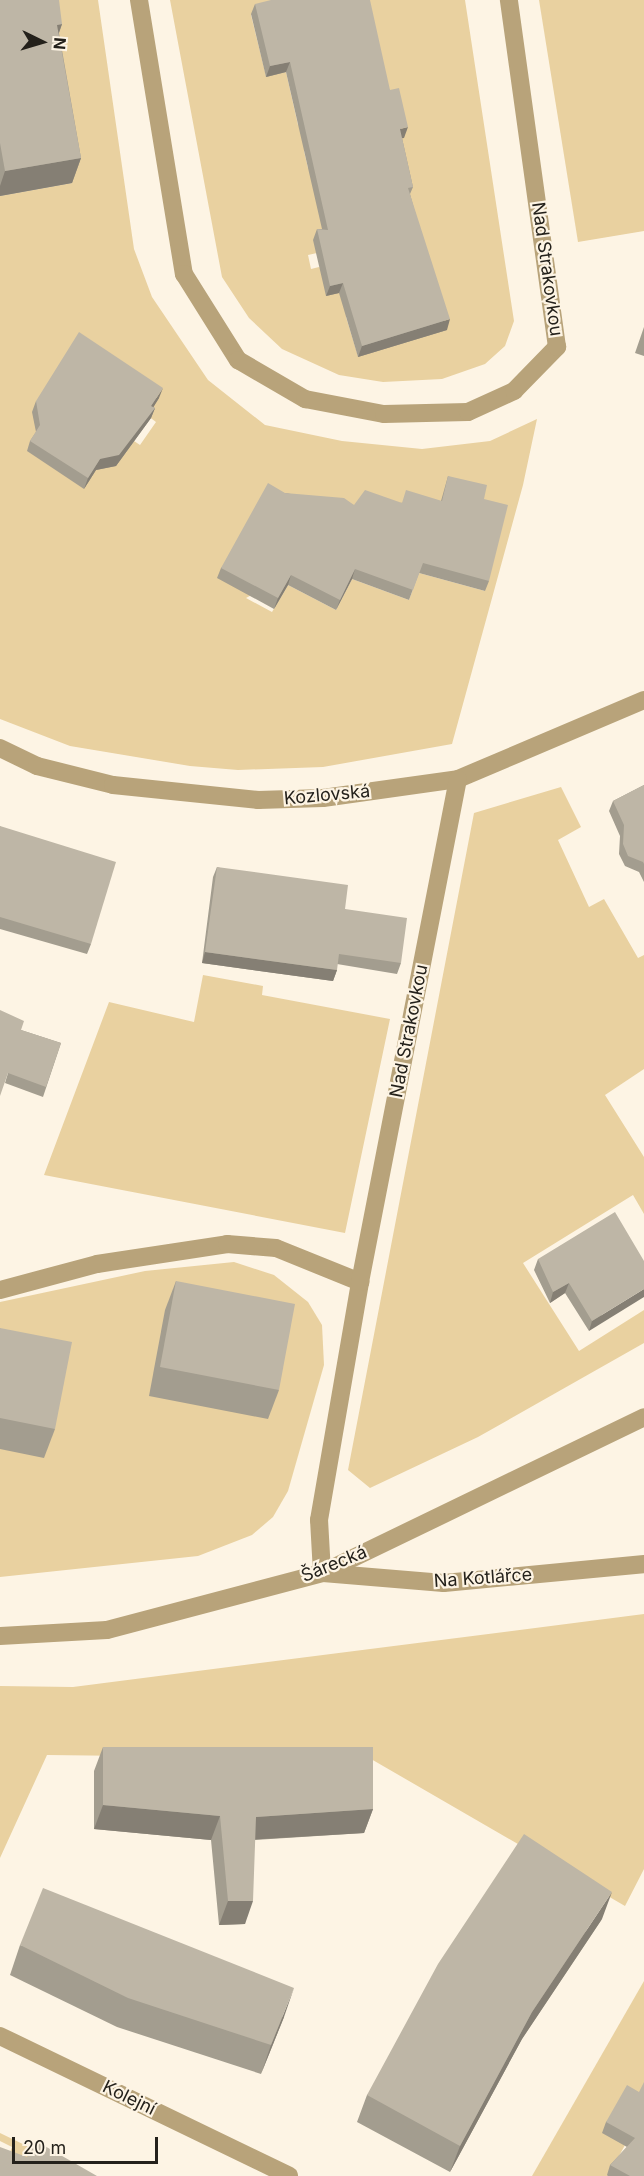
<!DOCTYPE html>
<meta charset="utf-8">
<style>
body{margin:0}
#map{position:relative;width:644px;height:2176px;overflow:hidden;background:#fdf4e4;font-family:Inter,sans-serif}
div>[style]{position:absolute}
.green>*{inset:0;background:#e9d1a0}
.minor>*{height:18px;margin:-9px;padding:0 9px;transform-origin:9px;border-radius:9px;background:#b8a37a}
.wall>*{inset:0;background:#a39d8f}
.shaded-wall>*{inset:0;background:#857f74}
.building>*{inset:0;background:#beb6a6}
span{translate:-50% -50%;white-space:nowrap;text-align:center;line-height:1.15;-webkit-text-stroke:4.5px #fdf4e4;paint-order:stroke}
.street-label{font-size:18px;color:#24211b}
.north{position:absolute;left:12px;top:12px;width:60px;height:60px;-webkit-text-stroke:4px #fdf4e4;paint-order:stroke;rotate:95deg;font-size:16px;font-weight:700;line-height:24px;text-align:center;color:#24211b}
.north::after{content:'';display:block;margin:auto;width:21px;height:27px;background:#24211b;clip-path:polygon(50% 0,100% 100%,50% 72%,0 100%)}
.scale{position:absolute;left:12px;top:2137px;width:146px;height:27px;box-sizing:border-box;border:3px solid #24211b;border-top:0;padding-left:8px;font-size:18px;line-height:21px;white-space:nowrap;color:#24211b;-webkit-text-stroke:4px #fdf4e4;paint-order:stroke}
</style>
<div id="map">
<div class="green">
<i style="clip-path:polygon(evenodd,48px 0,98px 0,134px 249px,152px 297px,208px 380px,265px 425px,342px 441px,422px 449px,490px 441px,537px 419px,523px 485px,452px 744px,323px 767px,238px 770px,190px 766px,70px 746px,0 719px,0 196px,72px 183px,48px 0,148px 416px,156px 422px,140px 445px,134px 441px,98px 467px,40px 430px,148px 416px,48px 0,398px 513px,438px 513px,485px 591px,419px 573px,409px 600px,352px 579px,336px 610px,288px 585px,272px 612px,246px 598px,398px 513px)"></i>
<i style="clip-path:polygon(170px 0,291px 0,251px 15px,266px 76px,286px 72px,298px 125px,306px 123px,313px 149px,304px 151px,308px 168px,317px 167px,325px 240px,317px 253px,308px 255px,311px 269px,319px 267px,352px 290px,346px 317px,358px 356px,446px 329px,391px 140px,404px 137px,329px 0,465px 0,514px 321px,505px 346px,485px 364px,442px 379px,383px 382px,339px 375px,282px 349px,249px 318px,222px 277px)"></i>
<i style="clip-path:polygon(539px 0,644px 0,644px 231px,578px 242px)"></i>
<i style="clip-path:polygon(561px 787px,581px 827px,558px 840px,589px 907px,604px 899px,638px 958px,644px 955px,644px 1069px,605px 1095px,644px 1157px,644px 1214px,633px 1195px,523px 1263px,579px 1351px,644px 1310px,644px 1343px,478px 1437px,370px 1488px,348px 1470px,474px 813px)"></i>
<i style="clip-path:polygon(203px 975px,263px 986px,262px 995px,390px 1019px,345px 1233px,44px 1175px,109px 1002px,194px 1022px)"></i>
<i style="clip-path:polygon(234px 1262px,274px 1275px,308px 1302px,322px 1325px,324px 1365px,288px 1491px,273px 1517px,252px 1535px,198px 1556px,0 1577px,0 1302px,145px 1271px)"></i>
<i style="clip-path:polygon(644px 1614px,644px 1869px,625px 1906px,371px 1759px,47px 1755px,0 1858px,0 1686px,73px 1687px)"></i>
<i style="clip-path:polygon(644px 1981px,644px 2086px,625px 2145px,608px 2176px,532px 2176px)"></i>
<i style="clip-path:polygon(0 2133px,89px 2176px,1px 2176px,12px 2147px,0 2141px)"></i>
</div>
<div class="minor">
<i style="left:139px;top:0;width:278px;rotate:80.7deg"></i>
<i style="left:184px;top:274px;width:102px;rotate:57.9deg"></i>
<i style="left:238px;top:360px;width:78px;rotate:30.2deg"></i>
<i style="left:305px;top:399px;width:80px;rotate:10.8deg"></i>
<i style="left:384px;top:414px;width:84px;rotate:-1.4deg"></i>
<i style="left:468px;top:412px;width:51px;rotate:-24.5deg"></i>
<i style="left:514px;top:391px;width:62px;rotate:-45.7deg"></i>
<i style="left:557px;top:347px;width:350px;rotate:-97.9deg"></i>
<i style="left:0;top:748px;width:41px;rotate:25.9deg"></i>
<i style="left:37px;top:766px;width:78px;rotate:14deg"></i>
<i style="left:113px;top:785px;width:146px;rotate:5.9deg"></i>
<i style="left:258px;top:800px;width:65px;rotate:-1.8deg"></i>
<i style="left:323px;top:798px;width:136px;rotate:-8deg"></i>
<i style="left:458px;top:779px;width:202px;rotate:-23deg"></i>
<i style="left:0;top:1290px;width:100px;rotate:-15deg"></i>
<i style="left:97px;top:1264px;width:132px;rotate:-8.7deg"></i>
<i style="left:227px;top:1244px;width:49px;rotate:4.7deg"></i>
<i style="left:276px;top:1248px;width:91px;rotate:22deg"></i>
<i style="left:322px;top:1573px;width:53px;rotate:-93.2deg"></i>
<i style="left:319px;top:1520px;width:242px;rotate:-80.2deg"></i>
<i style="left:360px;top:1282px;width:512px;rotate:-78.98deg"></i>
<i style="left:323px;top:1573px;width:121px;rotate:4.7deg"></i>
<i style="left:444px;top:1583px;width:201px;rotate:-5.4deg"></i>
<i style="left:0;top:1636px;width:107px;rotate:-3.2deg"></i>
<i style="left:107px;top:1630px;width:222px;rotate:-14.8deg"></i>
<i style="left:322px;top:1573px;width:358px;rotate:-25.8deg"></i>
<i style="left:0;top:2036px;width:321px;rotate:25.8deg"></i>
</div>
<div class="wall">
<i style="clip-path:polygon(0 0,62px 24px,59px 33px,81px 158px,72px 183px,0 196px)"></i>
<i style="clip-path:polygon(255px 4px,390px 90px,404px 138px,402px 138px,413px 187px,410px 194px,447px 330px,358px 357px,339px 293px,326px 296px,313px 240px,317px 229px,322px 229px,286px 72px,266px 77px,251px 14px)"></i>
<i style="clip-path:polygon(644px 327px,644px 356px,635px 353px)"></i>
<i style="clip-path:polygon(159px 398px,153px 407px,155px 408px,151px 418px,116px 466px,96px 470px,84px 489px,27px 451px,30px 441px,36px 432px,32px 412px,36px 401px)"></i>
<i style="clip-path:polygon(448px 476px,484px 499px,489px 581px,485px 591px,419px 573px,409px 600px,352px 579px,336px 610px,288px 585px,274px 609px,217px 578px,221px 568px,285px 493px,354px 505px,441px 501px)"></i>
<i style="clip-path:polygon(644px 785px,644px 882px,639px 872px,625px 866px,619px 854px,620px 836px,609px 811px,613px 801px)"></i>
<i style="clip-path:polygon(0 826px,91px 944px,87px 954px,0 929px)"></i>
<i style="clip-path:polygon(217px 867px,345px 909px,401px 963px,397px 974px,337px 964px,337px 970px,333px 981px,202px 963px,213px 877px)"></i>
<i style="clip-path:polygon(21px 1030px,61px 1043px,43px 1097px,5px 1083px)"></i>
<i style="clip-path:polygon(538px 1259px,644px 1261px,589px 1331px,565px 1293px,550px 1303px,534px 1270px)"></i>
<i style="clip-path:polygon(176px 1281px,279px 1390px,268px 1419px,149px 1396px,165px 1310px)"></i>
<i style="clip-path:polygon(0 1328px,55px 1429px,44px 1458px,0 1449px)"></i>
<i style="clip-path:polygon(103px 1747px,373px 1809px,364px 1833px,255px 1840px,245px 1924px,219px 1925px,211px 1840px,94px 1829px,94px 1771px)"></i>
<i style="clip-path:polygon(602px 1919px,522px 2039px,450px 2172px,357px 2122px,367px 2095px)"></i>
<i style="clip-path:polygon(20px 1945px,284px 2017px,261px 2074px,117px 2027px,10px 1975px)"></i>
<i style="clip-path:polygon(639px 2092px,644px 2176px,608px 2176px,607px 2175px,610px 2165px,627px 2147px,602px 2133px,606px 2122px)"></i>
</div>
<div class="shaded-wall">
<i style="clip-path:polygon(62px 24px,53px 49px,57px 25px)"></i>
<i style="clip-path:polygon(290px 62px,286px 72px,266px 77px,270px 66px)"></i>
<i style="clip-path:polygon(408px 127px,404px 138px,396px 139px,400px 129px)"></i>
<i style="clip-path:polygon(81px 158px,72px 183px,0 196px,0 186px,5px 171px)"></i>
<i style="clip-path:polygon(343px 283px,339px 293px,326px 296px,330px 286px)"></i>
<i style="clip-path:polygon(450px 319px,447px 330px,358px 357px,362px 346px)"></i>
<i style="clip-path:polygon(163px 388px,159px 398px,148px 416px,151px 406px)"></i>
<i style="clip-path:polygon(155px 408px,151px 418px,116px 466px,96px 470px,84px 489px,88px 478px,100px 459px)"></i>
<i style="clip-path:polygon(355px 569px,352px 579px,336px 610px,340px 600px)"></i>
<i style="clip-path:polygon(291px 575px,288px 585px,274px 609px,278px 598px)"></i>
<i style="clip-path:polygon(205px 952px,337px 970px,333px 981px,202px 963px)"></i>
<i style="clip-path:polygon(569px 1283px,565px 1293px,550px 1303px,553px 1292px)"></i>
<i style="clip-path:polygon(644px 1289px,644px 1297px,589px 1331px,592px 1321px)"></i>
<i style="clip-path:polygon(103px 1805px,220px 1816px,211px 1840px,94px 1829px)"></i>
<i style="clip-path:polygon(373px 1809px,364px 1833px,247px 1840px,256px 1817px)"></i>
<i style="clip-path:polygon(612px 1892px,602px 1919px,522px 2039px,450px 2172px,460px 2146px,532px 2012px)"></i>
<i style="clip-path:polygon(228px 1901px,253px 1901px,245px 1924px,219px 1925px)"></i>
<i style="clip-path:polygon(294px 1988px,284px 2017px,261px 2074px,271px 2045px)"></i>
</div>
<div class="building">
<i style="clip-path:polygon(0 0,59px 0,62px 24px,57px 25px,81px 158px,5px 171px,0 143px)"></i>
<i style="clip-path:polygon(271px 0,370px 0,390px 90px,399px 88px,408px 127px,400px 129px,413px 187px,408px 188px,450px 319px,362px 346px,343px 283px,330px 286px,317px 229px,328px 230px,290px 62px,270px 66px,255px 4px)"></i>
<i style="clip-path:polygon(79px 332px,163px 388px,151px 406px,155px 408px,119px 455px,100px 459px,88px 478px,30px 441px,40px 425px,36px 401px)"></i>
<i style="clip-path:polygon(448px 476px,487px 485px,484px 499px,508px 505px,489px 581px,423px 563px,413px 590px,355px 569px,340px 600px,291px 575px,278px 598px,221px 568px,268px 483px,285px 493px,344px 498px,354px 505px,365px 490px,402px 503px,406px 490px,442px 501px)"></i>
<i style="clip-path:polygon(644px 785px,644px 864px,643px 862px,628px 856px,623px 844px,624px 825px,613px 801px)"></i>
<i style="clip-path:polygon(0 826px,116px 862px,91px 944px,0 917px)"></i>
<i style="clip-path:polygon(217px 867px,348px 885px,345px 909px,407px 918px,401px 963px,339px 954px,337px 970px,205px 952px)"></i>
<i style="clip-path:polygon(0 1010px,24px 1021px,21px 1030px,61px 1043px,46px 1087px,8px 1073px,0 1096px)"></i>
<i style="clip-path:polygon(615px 1212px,644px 1261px,644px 1289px,592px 1321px,569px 1283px,553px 1292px,538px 1259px)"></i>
<i style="clip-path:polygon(176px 1281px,295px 1304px,279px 1390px,160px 1367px)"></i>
<i style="clip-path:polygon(0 1328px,72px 1342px,55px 1429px,0 1418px)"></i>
<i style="clip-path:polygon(103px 1747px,373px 1747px,373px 1809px,256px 1817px,253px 1901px,228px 1901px,220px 1816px,103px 1805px)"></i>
<i style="clip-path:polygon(524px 1834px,612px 1892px,532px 2012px,460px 2146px,367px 2095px,438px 1964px)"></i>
<i style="clip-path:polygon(43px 1888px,294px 1988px,271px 2045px,128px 1998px,20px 1945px)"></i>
<i style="clip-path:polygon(644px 2082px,644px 2176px,630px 2176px,610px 2165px,635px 2138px,606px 2122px,627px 2085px,639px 2092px)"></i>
<i style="clip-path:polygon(36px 2141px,97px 2176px,0 2176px,0 2147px,27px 2157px)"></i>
</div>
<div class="street-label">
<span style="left:547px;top:269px;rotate:82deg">Nad Strakovkou</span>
<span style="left:327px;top:795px;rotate:-5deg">Kozlovská</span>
<span style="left:409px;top:1031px;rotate:-79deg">Nad Strakovkou</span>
<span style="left:334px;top:1564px;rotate:-22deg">Šárecká</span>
<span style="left:483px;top:1578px;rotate:-4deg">Na Kotlářce</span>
<span style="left:129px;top:2098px;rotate:26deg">Kolejní</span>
</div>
<div class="north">N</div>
<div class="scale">20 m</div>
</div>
